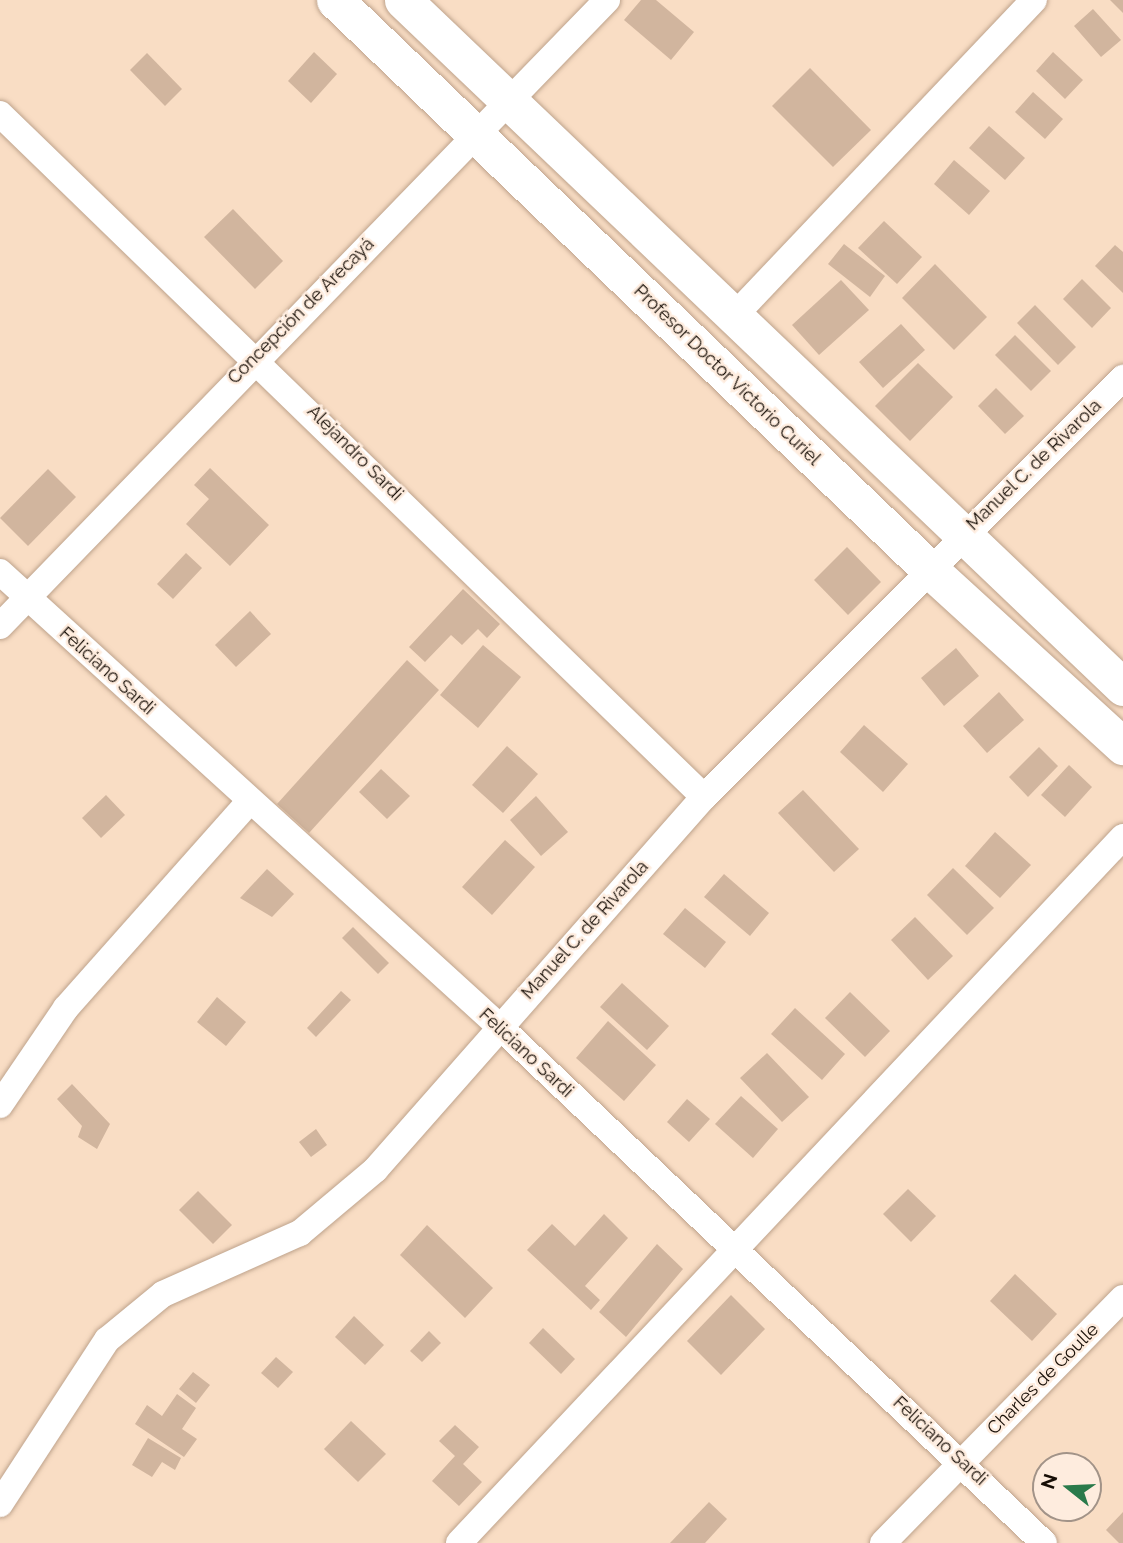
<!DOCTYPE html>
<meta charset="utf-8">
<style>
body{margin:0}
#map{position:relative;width:1123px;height:1543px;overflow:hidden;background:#f9ddc4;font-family:Raleway,sans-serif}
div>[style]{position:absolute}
.building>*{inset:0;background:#d1b59e}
.roads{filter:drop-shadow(0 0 2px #bea38c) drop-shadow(0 0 2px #bea38c)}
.minor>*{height:26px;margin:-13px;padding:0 13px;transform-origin:13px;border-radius:13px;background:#fff}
.secondary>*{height:37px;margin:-18.5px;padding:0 18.5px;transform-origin:18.5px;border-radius:18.5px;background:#fff}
span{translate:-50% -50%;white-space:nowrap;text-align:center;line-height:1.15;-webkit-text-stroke:5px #feecde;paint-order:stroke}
.street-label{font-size:18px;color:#170e06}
.north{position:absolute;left:1032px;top:1452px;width:70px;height:70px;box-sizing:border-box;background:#feecde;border:2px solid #a29388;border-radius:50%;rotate:288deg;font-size:19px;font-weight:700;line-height:28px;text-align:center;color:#170e06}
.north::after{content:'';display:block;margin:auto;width:24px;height:32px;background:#2a7a4b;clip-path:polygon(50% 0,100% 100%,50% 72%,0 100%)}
</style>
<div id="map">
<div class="building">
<i style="clip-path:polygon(641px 0,656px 0,694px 32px,671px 60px,624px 20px)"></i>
<i style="clip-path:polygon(1110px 0,1123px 0,1123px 13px)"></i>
<i style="clip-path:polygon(1093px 9px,1121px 40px,1101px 57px,1074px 26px)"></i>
<i style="clip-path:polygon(314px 52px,337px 74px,311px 103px,288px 81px)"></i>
<i style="clip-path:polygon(1053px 52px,1083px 80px,1065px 99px,1036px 71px)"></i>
<i style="clip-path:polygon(147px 53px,182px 89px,165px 106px,130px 70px)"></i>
<i style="clip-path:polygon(810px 68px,871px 130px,833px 167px,772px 106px)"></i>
<i style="clip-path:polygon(1033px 92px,1063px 119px,1045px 139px,1015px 112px)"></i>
<i style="clip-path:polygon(989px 126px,1025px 158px,1005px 180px,969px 148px)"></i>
<i style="clip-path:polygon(954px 160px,990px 191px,969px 215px,934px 184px)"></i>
<i style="clip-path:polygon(233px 209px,283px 261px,255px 289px,204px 237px)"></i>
<i style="clip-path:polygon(884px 221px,922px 257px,897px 284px,858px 248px)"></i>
<i style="clip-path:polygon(844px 244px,885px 276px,870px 297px,828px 264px)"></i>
<i style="clip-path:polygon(1115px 245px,1123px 252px,1123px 293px,1095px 266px)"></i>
<i style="clip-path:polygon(935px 264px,987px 317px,954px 350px,902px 298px)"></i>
<i style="clip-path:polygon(1082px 279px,1111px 308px,1092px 328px,1063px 299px)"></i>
<i style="clip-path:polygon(841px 280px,869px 310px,819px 355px,792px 325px)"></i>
<i style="clip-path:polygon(1035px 305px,1076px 347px,1058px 365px,1017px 323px)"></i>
<i style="clip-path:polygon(901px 324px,925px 350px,883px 388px,859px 362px)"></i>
<i style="clip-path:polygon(1015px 335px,1051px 371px,1031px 391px,995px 355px)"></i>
<i style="clip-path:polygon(918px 363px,953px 397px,910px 441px,875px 406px)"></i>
<i style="clip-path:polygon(996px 388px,1024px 416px,1005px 434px,978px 406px)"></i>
<i style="clip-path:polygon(210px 468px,269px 525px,230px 566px,186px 524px,209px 499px,194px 485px)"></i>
<i style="clip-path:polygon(48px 469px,76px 497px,28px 546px,0 518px)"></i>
<i style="clip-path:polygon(847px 547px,881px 582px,848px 615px,814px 580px)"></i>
<i style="clip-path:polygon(186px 553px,202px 568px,173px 599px,157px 584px)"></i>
<i style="clip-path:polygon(463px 589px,500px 624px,487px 638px,478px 629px,462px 645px,451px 635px,425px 662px,409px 647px)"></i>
<i style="clip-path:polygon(250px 611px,271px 634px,236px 667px,215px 645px)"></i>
<i style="clip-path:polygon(483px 645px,521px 677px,478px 728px,440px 695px)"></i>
<i style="clip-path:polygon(956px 648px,979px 676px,944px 706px,921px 678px)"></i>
<i style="clip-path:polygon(407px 660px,439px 690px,309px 833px,277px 804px)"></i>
<i style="clip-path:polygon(999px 692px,1024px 720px,987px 753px,963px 726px)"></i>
<i style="clip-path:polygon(864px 725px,908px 764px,883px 792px,840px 752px)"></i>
<i style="clip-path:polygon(507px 746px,538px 774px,503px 813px,472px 785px)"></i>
<i style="clip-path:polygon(1039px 747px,1058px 766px,1028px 797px,1009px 777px)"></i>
<i style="clip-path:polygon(1069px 765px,1092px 787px,1065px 817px,1041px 795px)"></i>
<i style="clip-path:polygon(381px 769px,410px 796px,387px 819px,359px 792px)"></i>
<i style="clip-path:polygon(803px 790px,859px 849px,834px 872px,778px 813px)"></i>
<i style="clip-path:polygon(106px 795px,125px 815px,101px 838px,82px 818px)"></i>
<i style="clip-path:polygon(536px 796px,568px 832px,541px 856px,510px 820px)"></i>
<i style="clip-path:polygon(995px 832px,1031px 865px,1000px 898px,965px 866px)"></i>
<i style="clip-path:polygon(505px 840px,535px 867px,492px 915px,462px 887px)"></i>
<i style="clip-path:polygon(953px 868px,994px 908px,967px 935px,927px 895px)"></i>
<i style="clip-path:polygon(267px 869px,294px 894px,272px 917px,240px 898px)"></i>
<i style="clip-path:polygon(724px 874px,769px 913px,750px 936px,704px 897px)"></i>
<i style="clip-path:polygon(685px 908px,726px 942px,705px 968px,663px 934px)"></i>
<i style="clip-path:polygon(915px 917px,953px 956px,928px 980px,891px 940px)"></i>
<i style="clip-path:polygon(353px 927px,389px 963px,378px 974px,342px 938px)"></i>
<i style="clip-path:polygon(622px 983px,669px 1026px,647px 1050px,600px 1007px)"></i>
<i style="clip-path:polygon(341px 991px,351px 1000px,316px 1037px,307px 1028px)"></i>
<i style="clip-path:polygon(850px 992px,890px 1031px,865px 1057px,825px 1018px)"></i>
<i style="clip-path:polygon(217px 997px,246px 1022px,226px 1046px,197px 1022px)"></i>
<i style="clip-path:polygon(795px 1008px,845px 1054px,822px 1080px,771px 1034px)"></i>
<i style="clip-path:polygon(608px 1021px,656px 1065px,624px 1101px,576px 1058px)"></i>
<i style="clip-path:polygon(767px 1053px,809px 1097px,782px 1122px,740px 1078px)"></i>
<i style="clip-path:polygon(72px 1084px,110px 1124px,97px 1149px,78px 1137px,82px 1126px,57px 1099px)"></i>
<i style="clip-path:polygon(741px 1096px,778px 1129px,753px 1158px,715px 1124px)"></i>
<i style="clip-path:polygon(687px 1099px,710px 1119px,689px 1142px,667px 1122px)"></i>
<i style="clip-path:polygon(316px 1129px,327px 1145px,311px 1157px,299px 1142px)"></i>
<i style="clip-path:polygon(908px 1189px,936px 1216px,911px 1242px,883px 1214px)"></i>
<i style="clip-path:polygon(198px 1191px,232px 1225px,213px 1244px,179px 1210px)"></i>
<i style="clip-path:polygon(604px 1214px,628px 1238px,585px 1286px,600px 1300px,591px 1310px,527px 1250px,552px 1224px,575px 1246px)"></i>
<i style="clip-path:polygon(427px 1225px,493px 1288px,465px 1318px,400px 1255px)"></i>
<i style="clip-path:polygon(657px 1244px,683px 1269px,626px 1337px,599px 1312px)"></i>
<i style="clip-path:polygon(1015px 1274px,1057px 1314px,1032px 1341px,990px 1301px)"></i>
<i style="clip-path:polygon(731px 1295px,765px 1329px,721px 1375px,687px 1341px)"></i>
<i style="clip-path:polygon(354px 1316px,384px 1345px,365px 1365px,335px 1337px)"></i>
<i style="clip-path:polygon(543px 1328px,575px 1359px,561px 1374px,529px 1343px)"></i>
<i style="clip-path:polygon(429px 1331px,441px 1343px,422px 1362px,410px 1351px)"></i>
<i style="clip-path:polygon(276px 1357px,293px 1372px,278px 1388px,261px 1373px)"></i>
<i style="clip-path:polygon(193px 1372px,210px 1385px,196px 1403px,179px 1389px)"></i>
<i style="clip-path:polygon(177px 1394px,196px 1408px,182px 1429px,197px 1439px,184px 1457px,135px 1424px,147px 1405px,162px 1416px)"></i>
<i style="clip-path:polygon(351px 1421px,386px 1454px,358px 1482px,324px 1449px)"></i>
<i style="clip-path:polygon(455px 1425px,479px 1447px,463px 1464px,482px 1482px,459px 1506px,432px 1481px,455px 1456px,439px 1441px)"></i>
<i style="clip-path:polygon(148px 1438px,181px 1458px,175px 1470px,162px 1462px,152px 1477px,132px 1465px)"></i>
<i style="clip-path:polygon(709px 1502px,727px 1519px,705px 1543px,670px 1543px)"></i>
<i style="clip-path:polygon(1123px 1512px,1123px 1543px,1119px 1543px,1106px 1530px)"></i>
</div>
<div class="roads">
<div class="minor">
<i style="left:0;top:114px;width:981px;rotate:44.13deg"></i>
<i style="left:735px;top:315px;width:434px;rotate:-46.5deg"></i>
<i style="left:0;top:572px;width:675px;rotate:42.3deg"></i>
<i style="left:499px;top:1026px;width:751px;rotate:43.49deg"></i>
<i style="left:0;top:626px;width:872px;rotate:-45.88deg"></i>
<i style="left:0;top:1105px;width:117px;rotate:-55.8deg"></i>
<i style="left:66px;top:1008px;width:277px;rotate:-48.4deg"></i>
<i style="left:0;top:1504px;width:196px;rotate:-56.9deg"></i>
<i style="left:107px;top:1340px;width:72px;rotate:-39.4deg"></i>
<i style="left:163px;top:1294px;width:150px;rotate:-24deg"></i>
<i style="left:300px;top:1233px;width:98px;rotate:-40deg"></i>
<i style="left:375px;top:1170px;width:497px;rotate:-48.6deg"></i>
<i style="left:704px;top:797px;width:593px;rotate:-45deg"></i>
<i style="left:459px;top:1543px;width:969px;rotate:-46.76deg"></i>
<i style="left:883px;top:1543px;width:343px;rotate:-45.6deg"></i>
</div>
<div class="secondary">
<i style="left:335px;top:0;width:823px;rotate:43.77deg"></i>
<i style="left:929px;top:569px;width:263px;rotate:42.4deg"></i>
<i style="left:403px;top:0;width:995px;rotate:43.66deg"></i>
</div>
</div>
<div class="street-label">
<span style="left:301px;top:311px;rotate:-45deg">Concepción de Arecayá</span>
<span style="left:727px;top:375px;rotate:44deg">Profesor Doctor Victorio Curiel</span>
<span style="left:355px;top:453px;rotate:45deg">Alejandro Sardi</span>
<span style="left:1034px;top:465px;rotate:-44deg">Manuel C. de Rivarola</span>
<span style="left:107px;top:671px;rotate:42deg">Feliciano Sardi</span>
<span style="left:585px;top:930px;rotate:-48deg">Manuel C. de Rivarola</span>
<span style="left:526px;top:1053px;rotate:43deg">Feliciano Sardi</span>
<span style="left:1043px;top:1379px;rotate:-45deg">Charles de Goulle</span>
<span style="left:940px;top:1441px;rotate:43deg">Feliciano Sardi</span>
</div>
<div class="north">N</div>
</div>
